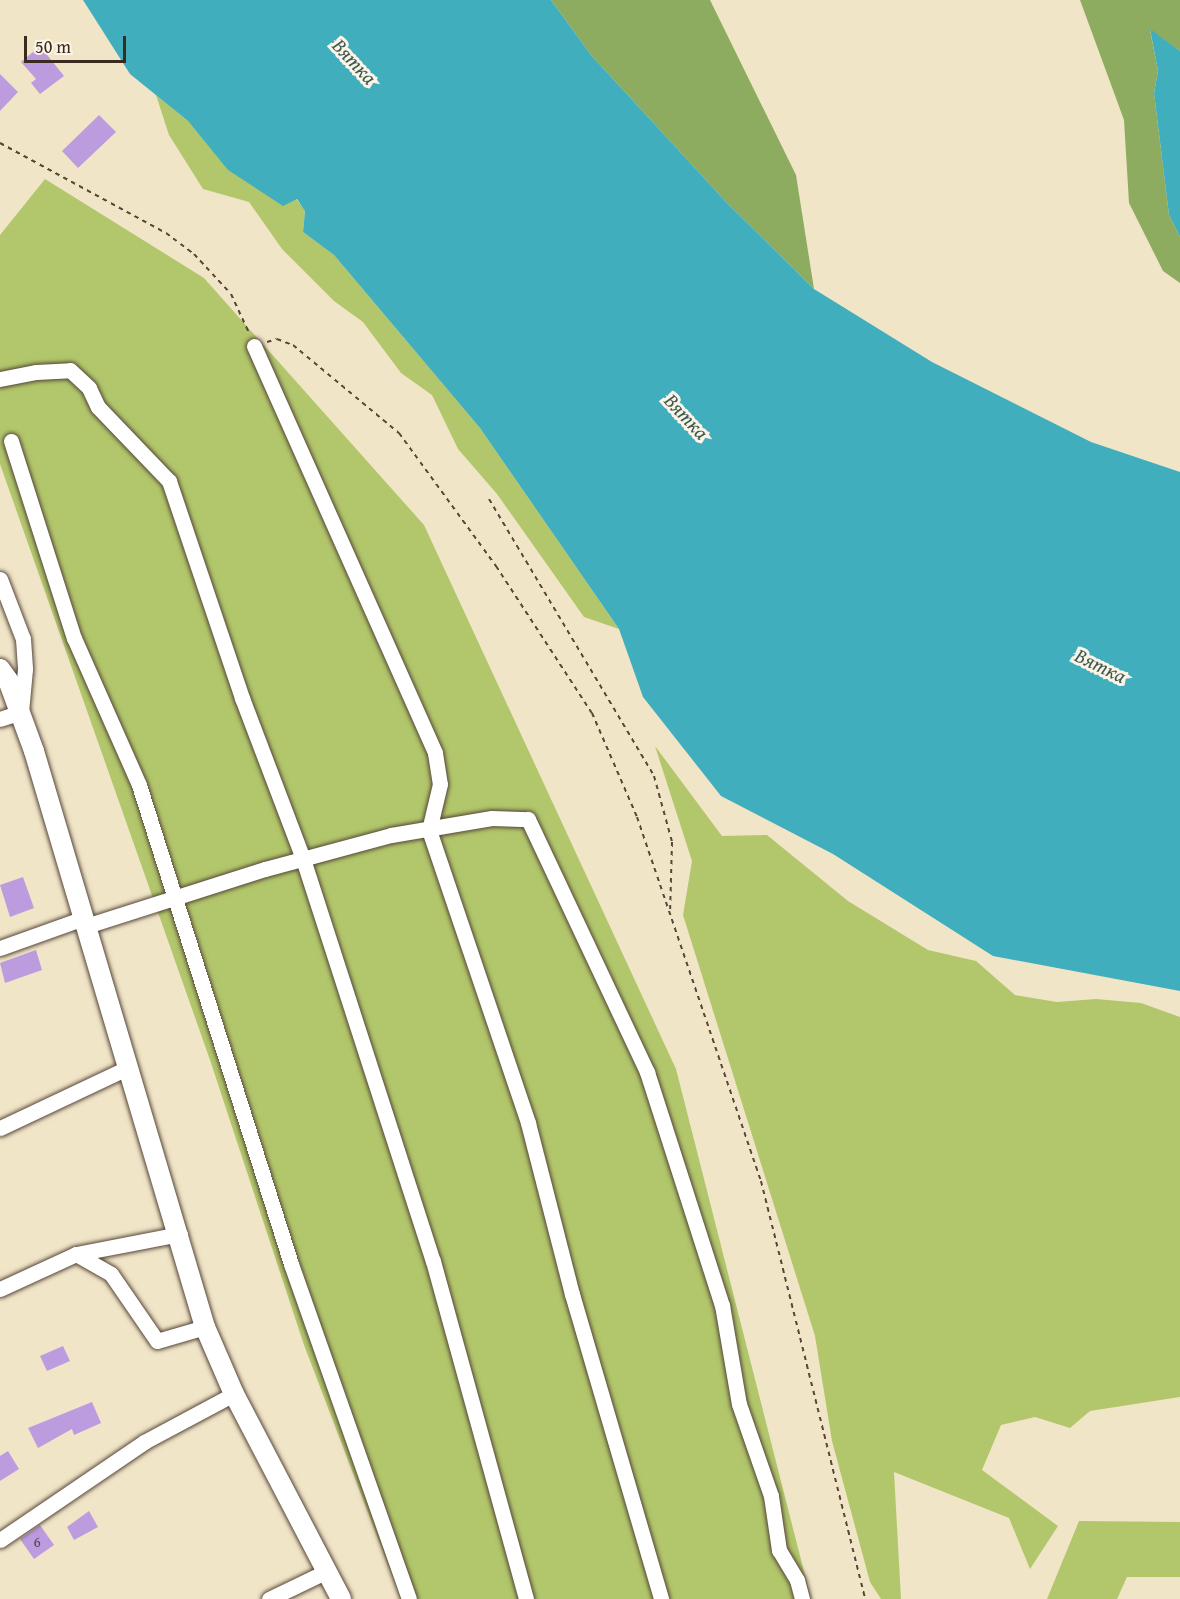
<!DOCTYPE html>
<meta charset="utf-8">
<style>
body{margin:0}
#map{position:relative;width:1180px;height:1599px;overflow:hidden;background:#f1e5c8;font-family:"Gentium Book Plus",serif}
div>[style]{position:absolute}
.green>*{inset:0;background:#b2c76b}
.forest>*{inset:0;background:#8dac5f}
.water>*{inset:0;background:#41aebe}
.building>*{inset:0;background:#bc9cdf}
.path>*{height:2px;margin-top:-1px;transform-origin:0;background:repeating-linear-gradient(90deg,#564638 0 4.5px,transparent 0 9px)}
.roads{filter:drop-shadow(0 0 2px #564638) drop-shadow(0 0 2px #564638)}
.minor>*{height:15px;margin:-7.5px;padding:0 7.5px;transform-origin:7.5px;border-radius:7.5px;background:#fff}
.tertiary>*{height:20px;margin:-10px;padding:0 10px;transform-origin:10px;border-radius:10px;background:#fff}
span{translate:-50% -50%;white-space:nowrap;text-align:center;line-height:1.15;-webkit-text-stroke:6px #fcf5e5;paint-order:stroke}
.number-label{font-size:15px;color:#5b464e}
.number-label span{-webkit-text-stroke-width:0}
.water-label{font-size:20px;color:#3d5856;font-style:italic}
.scale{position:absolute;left:24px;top:36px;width:102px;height:27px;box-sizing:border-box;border:3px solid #3b2a1e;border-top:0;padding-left:8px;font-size:18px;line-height:21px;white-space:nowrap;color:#3b2a1e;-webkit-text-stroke:4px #fcf5e5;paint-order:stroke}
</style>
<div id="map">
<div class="green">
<i style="clip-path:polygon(156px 95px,188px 121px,229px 170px,296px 199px,305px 210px,303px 232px,334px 255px,480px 428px,619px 629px,584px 617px,497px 494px,458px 449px,432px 395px,401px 373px,363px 322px,334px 301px,282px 249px,249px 202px,203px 189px,169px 135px)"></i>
<i style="clip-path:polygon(45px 179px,204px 278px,424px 525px,676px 1069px,811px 1599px,401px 1599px,304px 1345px,210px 1060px,0 464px,0 235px)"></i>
<i style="clip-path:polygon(655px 746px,722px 836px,767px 835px,848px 901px,928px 950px,976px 961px,1015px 995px,1057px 1002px,1096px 999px,1141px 1003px,1180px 1017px,1180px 1397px,1090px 1411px,1070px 1428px,1035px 1417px,1001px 1425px,982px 1470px,1058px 1526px,1030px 1569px,1009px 1518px,894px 1472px,901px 1599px,881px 1599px,870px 1582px,832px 1441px,815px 1336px,683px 915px,692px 861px)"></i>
<i style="clip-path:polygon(1079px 1521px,1180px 1522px,1180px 1577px,1127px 1577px,1117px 1599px,1047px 1599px)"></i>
</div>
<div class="forest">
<i style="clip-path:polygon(551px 0,710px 0,796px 175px,814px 289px,727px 203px,591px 55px)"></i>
<i style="clip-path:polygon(1080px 0,1180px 0,1180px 51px,1150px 30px,1158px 71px,1154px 93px,1169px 215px,1180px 237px,1180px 283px,1163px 271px,1129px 203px,1124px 120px)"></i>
</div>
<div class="water">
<i style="clip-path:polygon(83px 0,551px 0,591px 55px,727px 203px,814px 289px,932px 362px,1091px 442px,1180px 472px,1180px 991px,993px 956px,833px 854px,721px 796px,643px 697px,619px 629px,480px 428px,334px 255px,303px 232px,305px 211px,297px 199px,283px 206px,228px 170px,188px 121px,130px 74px)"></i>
<i style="clip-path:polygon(1150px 29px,1180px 51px,1180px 237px,1169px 215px,1154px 93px,1158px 71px)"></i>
</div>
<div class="building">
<i style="clip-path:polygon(40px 46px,64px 76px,40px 94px,31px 83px,36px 79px,21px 62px)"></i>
<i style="clip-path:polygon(0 74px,18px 92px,0 111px)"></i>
<i style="clip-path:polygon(99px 115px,116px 132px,78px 168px,62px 151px)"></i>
<i style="clip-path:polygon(23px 877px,34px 908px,10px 917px,0 885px)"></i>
<i style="clip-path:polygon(36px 950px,42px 970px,5px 983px,0 963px)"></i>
<i style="clip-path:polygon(63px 1346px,70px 1361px,47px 1371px,40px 1356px)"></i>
<i style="clip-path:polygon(92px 1402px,101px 1423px,74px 1435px,72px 1429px,38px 1448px,28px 1428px)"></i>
<i style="clip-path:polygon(8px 1451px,19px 1469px,0 1481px,0 1456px)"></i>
<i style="clip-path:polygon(89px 1511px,98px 1527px,74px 1540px,67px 1527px)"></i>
<i style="clip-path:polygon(40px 1525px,54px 1545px,34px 1559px,20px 1539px)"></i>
</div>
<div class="path">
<i style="left:0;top:143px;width:189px;rotate:28.5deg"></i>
<i style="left:166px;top:233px;width:35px;rotate:37deg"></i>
<i style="left:194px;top:254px;width:54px;rotate:47.2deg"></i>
<i style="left:231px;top:294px;width:43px;rotate:65.2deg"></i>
<i style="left:267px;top:342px;width:10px;rotate:-17deg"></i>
<i style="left:277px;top:339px;width:17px;rotate:21deg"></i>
<i style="left:293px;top:345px;width:138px;rotate:39.7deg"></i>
<i style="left:399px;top:433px;width:165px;rotate:53.9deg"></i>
<i style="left:496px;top:566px;width:176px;rotate:56.9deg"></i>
<i style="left:592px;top:713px;width:113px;rotate:66.6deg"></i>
<i style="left:637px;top:817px;width:385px;rotate:71.2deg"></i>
<i style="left:761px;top:1181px;width:431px;rotate:76deg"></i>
<i style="left:489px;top:499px;width:322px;rotate:59.2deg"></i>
<i style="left:654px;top:776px;width:68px;rotate:74.7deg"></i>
<i style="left:672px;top:842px;width:70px;rotate:91.6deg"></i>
</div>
<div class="roads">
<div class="minor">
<i style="left:254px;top:346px;width:445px;rotate:66deg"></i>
<i style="left:435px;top:753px;width:31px;rotate:81deg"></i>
<i style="left:440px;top:784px;width:47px;rotate:103.4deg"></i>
<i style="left:429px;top:830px;width:309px;rotate:71.3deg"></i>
<i style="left:528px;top:1123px;width:177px;rotate:75.6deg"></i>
<i style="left:572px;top:1294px;width:318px;rotate:73.7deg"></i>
<i style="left:0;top:379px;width:37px;rotate:-11deg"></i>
<i style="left:36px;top:372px;width:34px;rotate:-3deg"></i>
<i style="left:70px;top:370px;width:26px;rotate:43deg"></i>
<i style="left:89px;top:388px;width:21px;rotate:65deg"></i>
<i style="left:98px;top:407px;width:103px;rotate:46.2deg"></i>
<i style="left:169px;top:481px;width:229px;rotate:71.4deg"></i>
<i style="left:242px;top:698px;width:172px;rotate:69.2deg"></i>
<i style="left:303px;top:859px;width:422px;rotate:72.1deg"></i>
<i style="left:433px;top:1261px;width:351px;rotate:74.6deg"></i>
<i style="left:11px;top:441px;width:207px;rotate:72.3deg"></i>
<i style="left:74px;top:638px;width:161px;rotate:66.1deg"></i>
<i style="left:139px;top:785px;width:503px;rotate:72.39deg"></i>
<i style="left:291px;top:1264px;width:355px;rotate:70.6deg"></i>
<i style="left:0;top:579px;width:64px;rotate:69deg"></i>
<i style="left:23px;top:639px;width:30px;rotate:86deg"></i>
<i style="left:25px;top:669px;width:43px;rotate:95.3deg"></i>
<i style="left:21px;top:712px;width:22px;rotate:162deg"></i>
<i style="left:86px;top:926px;width:188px;rotate:-17.7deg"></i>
<i style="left:265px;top:869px;width:131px;rotate:-15.1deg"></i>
<i style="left:391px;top:835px;width:102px;rotate:-9.6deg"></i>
<i style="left:492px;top:818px;width:36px;rotate:2deg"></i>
<i style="left:528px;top:819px;width:280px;rotate:64.8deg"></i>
<i style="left:647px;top:1072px;width:245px;rotate:72.2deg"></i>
<i style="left:722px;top:1305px;width:100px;rotate:80.3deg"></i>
<i style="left:739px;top:1404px;width:97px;rotate:70.8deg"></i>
<i style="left:771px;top:1496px;width:55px;rotate:81.6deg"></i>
<i style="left:779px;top:1550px;width:35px;rotate:59deg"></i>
<i style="left:797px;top:1580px;width:20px;rotate:75deg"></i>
<i style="left:0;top:948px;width:89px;rotate:-19.7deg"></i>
<i style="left:0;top:1128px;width:143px;rotate:-25.3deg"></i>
<i style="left:76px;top:1254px;width:40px;rotate:29.7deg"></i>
<i style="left:111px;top:1274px;width:81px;rotate:55.5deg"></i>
<i style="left:157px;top:1341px;width:50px;rotate:-16.3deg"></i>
<i style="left:0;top:1289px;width:84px;rotate:-24.7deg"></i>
<i style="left:76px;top:1254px;width:106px;rotate:-10.9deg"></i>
<i style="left:0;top:1540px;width:174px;rotate:-34.2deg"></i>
<i style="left:144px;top:1442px;width:102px;rotate:-28.1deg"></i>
<i style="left:269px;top:1599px;width:64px;rotate:-25.8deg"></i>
</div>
<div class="tertiary">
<i style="left:0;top:669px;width:14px;rotate:54deg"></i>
<i style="left:8px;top:680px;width:76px;rotate:69.9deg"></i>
<i style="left:34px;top:751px;width:601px;rotate:73.47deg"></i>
<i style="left:205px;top:1327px;width:73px;rotate:66.6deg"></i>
<i style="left:234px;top:1394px;width:231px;rotate:62.4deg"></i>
</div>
</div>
<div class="number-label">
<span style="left:37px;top:1542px">6</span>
</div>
<div class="water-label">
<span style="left:355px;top:61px;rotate:47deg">Вятка</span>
<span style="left:687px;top:416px;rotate:47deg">Вятка</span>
<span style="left:1101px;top:665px;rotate:26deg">Вятка</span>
</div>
<div class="scale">50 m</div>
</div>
